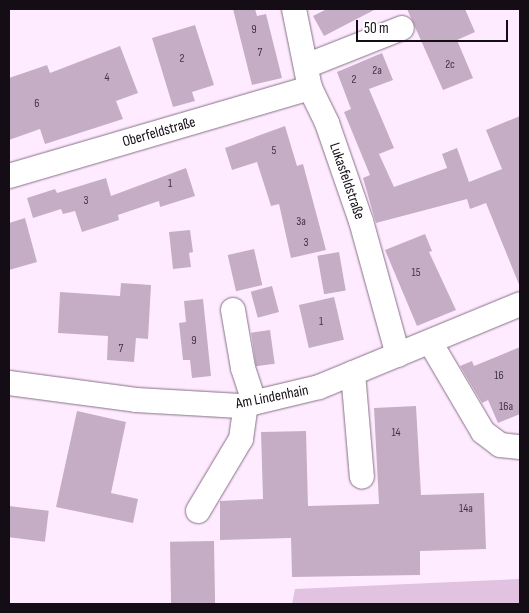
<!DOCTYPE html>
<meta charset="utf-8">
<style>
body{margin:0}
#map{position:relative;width:529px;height:613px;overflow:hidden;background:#ffebff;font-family:"Sofia Sans Condensed",sans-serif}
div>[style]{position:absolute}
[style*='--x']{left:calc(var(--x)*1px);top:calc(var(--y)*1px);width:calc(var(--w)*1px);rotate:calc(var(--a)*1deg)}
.green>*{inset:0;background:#e1c2e1}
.building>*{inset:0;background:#c5aec5;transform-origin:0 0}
.roads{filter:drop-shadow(0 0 1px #867086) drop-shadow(0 0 1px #867086)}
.minor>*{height:24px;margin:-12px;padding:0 12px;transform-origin:12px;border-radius:12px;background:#fff}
span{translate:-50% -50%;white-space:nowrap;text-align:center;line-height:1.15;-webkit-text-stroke:5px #fff;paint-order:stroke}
.number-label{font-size:12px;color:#413541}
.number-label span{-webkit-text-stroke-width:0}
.street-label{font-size:15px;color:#150d15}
.frame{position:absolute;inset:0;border:10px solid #150d15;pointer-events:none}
.scale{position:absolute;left:356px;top:20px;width:152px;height:22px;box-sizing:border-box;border:2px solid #150d15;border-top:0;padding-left:6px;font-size:15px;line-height:18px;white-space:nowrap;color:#150d15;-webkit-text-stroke:4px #fff;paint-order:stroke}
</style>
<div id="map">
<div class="green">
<div style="clip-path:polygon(520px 579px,520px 604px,292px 604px,295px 589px)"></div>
</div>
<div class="building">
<div style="clip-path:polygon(233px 9px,255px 9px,257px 16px,266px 14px,282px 78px,252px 85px)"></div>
<div style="clip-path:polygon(327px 9px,376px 9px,324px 36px,313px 16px)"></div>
<div style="clip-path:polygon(407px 9px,465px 9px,475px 32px,457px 40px,473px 78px,443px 90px)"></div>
<div style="clip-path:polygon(195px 25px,214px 85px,192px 92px,195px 101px,173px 107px,152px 38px)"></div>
<div style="clip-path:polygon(120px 46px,138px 93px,116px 101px,123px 119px,45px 144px,40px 129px,9px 140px,9px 78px,47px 65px,50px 73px)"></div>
<div style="clip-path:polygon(382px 53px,393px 80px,369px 89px,394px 148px,379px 154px,394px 187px,447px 168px,442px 154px,457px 148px,469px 182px,502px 169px,486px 130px,520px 116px,520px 287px,486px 203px,470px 209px,467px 199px,376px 223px,363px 178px,370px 175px,344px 112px,351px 109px,337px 72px)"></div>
<div style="clip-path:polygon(285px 126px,297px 166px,303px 164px,326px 250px,291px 258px,279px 204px,271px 206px,257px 162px,232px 170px,225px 148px)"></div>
<div style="clip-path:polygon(186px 168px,195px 196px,160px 207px,159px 201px,118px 215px,119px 220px,82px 232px,75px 211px,63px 214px,61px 209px,33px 218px,27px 198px,55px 189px,57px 193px,106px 178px,111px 196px)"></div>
<div style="clip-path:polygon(25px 218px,37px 262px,9px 270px,9px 223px)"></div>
<div style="clip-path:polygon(190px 230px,193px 252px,189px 253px,191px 267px,173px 269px,169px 232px)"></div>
<div style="clip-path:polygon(425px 234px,432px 251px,429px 252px,456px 310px,417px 326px,385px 250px)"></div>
<div style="left:254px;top:249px;width:37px;height:27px;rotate:77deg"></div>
<div style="left:339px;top:252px;width:39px;height:22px;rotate:80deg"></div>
<div style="clip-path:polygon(121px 283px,151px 285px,148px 339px,136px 338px,134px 362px,107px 360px,108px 336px,58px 333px,60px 292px,120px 296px)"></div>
<div style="left:272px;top:286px;width:27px;height:22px;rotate:75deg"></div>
<div style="left:334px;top:297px;width:44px;height:36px;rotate:77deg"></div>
<div style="clip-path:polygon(203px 299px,211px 376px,192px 378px,190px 360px,183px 360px,179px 323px,186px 322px,184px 301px)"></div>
<div style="left:270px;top:330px;width:34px;height:19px;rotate:82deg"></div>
<div style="clip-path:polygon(520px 347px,520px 414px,498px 423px,488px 400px,482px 403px,460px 366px,472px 361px,474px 366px)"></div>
<div style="clip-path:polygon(416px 406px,421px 495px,484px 493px,486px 549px,420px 551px,420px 575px,292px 577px,291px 538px,220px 540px,220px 501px,263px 499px,261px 432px,306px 431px,308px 506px,379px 504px,374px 408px)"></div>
<div style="clip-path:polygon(77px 411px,126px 422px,111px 493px,138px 499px,133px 523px,56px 507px)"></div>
<div style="left:9px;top:506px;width:40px;height:31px;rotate:7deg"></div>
<div style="left:214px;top:541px;width:63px;height:44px;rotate:89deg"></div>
</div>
<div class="roads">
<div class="minor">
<div style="--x:294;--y:9;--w:81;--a:78.6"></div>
<div style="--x:310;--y:88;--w:39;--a:64"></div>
<div style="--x:327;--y:123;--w:104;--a:70.9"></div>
<div style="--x:361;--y:221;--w:139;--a:74.6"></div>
<div style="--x:306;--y:66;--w:103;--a:-21.6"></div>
<div style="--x:9;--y:176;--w:314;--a:-16.3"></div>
<div style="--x:233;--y:310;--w:59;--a:80.2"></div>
<div style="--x:243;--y:368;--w:36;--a:72"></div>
<div style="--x:430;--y:342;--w:104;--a:59.5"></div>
<div style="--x:483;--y:432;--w:21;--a:37"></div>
<div style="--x:500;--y:445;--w:20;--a:6"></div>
<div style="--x:353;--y:373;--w:104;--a:85.1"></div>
<div style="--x:9;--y:383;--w:128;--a:7.6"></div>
<div style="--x:136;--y:400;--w:104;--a:3.3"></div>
<div style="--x:240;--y:406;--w:81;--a:-13.5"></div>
<div style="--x:319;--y:387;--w:217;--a:-22.4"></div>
<div style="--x:198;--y:511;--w:84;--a:-59.2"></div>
<div style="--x:241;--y:439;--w:35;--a:-82"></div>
</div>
</div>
<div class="number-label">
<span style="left:254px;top:30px">9</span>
<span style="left:260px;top:53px">7</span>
<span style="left:182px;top:59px">2</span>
<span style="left:450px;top:65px">2c</span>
<span style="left:377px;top:71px">2a</span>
<span style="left:107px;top:78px">4</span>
<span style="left:354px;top:80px">2</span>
<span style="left:37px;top:104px">6</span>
<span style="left:274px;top:151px">5</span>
<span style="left:170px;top:184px">1</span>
<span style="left:86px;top:201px">3</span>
<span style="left:301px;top:222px">3a</span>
<span style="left:306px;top:243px">3</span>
<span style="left:416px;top:273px">15</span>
<span style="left:321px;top:322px">1</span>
<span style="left:194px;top:341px">9</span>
<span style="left:121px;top:349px">7</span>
<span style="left:499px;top:376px">16</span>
<span style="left:506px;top:407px">16a</span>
<span style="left:396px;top:433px">14</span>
<span style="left:466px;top:509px">14a</span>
</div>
<div class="street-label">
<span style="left:159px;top:132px;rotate:-16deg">Oberfeldstraße</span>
<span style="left:347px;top:181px;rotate:71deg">Lukasfeldstraße</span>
<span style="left:272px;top:397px;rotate:-11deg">Am Lindenhain</span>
</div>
<div class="frame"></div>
<div class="scale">50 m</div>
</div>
